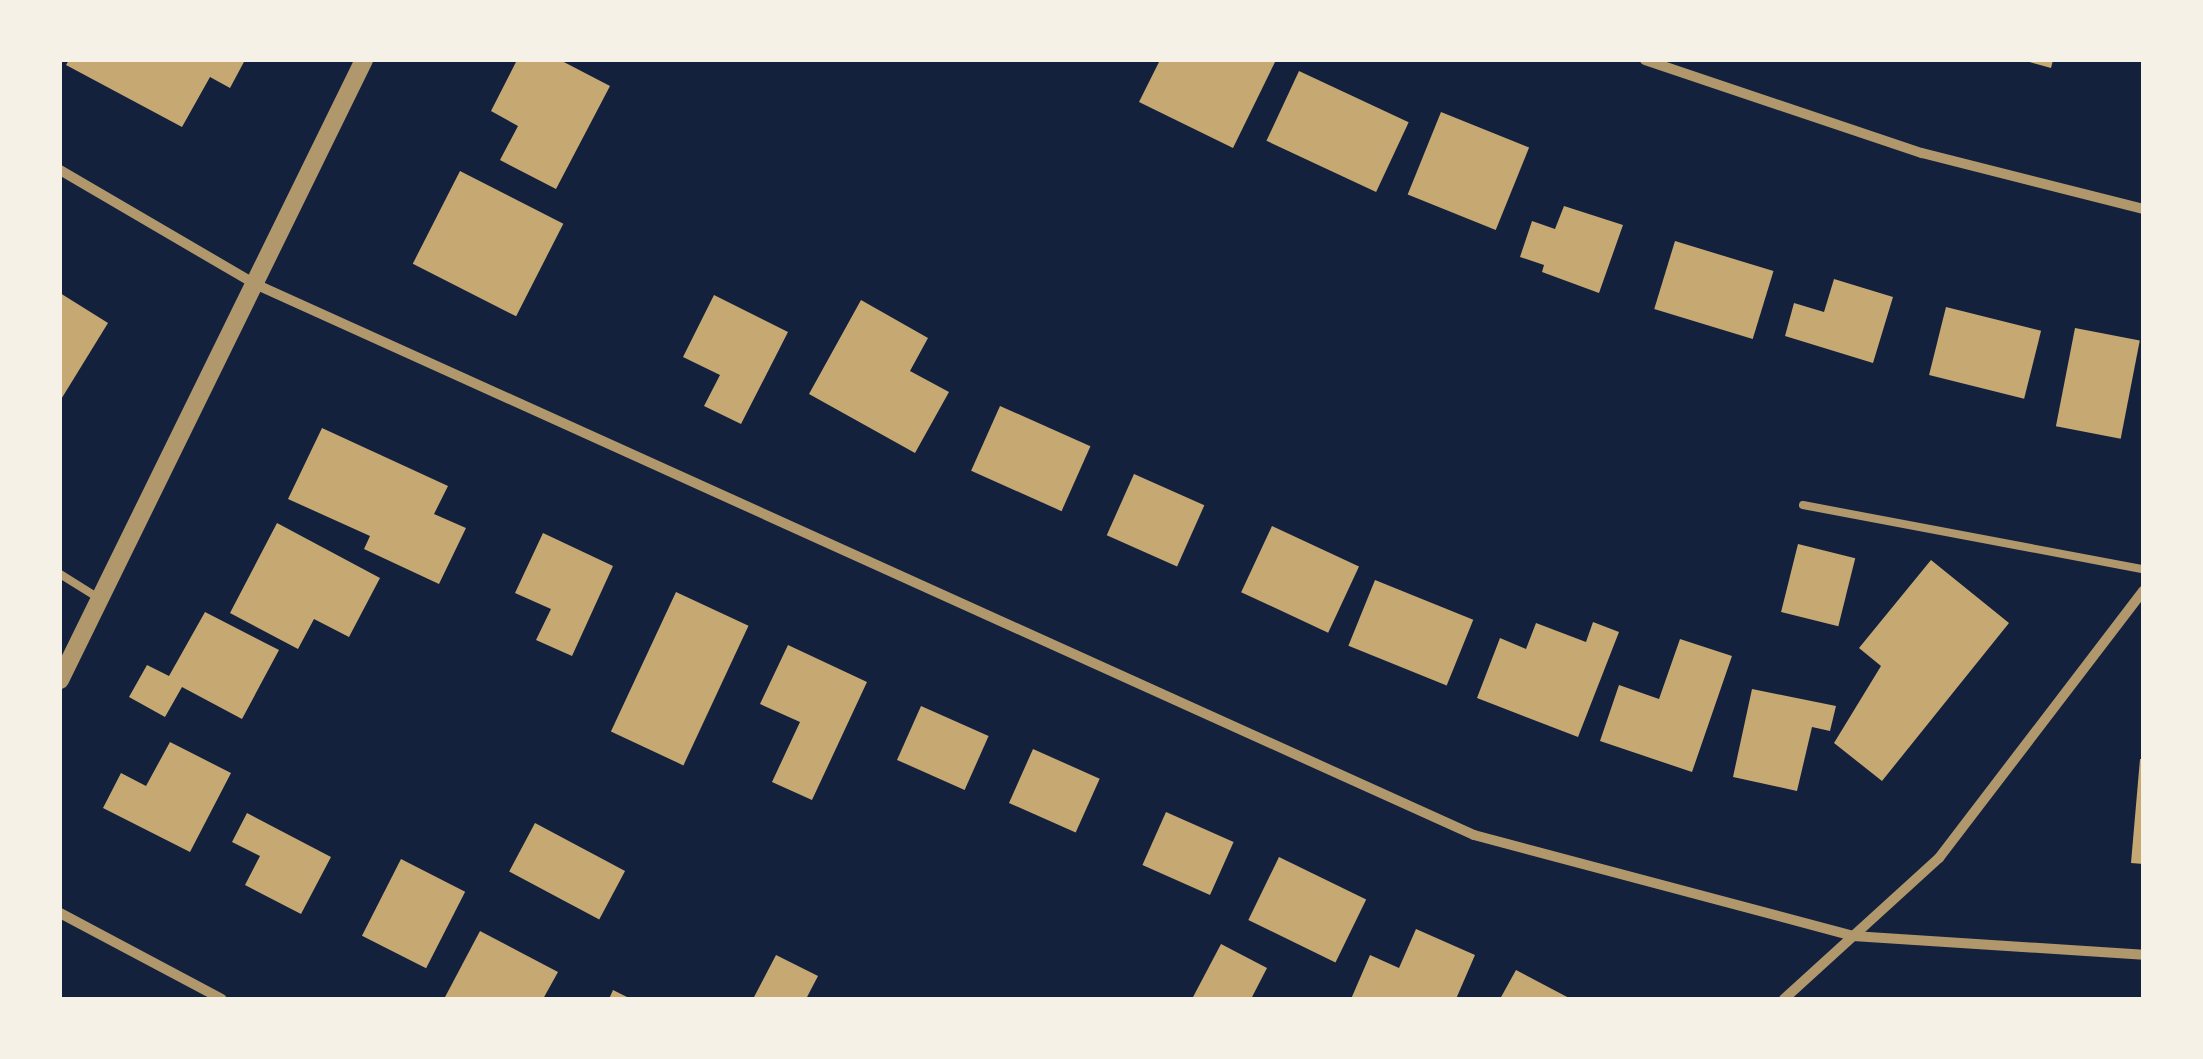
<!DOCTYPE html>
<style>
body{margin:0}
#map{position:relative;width:2203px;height:1059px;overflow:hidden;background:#14213d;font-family:"IBM Plex Sans",sans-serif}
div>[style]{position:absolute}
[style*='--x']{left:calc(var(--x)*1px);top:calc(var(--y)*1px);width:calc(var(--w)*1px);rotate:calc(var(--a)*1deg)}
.building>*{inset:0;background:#c6a872;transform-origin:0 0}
.service>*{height:8px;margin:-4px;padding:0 4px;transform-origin:4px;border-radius:4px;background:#b1986c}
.minor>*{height:10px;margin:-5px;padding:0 5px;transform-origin:5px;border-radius:5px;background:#b1986c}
.tertiary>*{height:18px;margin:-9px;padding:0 9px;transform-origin:9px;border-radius:9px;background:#b1986c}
span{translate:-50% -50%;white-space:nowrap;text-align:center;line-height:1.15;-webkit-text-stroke:8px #f6f1e7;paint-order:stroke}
.frame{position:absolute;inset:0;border:62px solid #f6f1e7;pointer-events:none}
</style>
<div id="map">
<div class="building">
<div style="clip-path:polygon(69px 60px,245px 60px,230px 88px,210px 77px,182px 127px,66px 65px)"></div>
<div style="clip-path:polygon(517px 60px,560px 60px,610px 86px,556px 189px,500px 160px,518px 126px,491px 111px)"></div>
<div style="clip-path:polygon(1160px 60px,1276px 60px,1233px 148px,1139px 102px)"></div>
<div style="clip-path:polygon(2022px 60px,2053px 60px,2051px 68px)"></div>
<div style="left:1299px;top:71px;width:121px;height:77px;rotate:25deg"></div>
<div style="left:1441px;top:112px;width:95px;height:89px;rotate:22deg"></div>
<div style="left:460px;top:171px;width:116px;height:104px;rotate:27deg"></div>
<div style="clip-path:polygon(1564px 206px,1623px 225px,1599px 293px,1542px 272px,1544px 265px,1520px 257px,1532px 221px,1555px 229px)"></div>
<div style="left:1675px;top:241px;width:103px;height:71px;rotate:17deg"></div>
<div style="clip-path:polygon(1834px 279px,1893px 297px,1873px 363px,1785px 336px,1794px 303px,1824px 312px)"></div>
<div style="clip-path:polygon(60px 293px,108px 323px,60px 401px)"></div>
<div style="clip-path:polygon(714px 295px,788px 332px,741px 424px,704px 406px,720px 375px,683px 357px)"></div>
<div style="clip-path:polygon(861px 300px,928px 338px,910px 371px,949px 392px,915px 453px,809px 394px)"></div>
<div style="left:1946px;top:307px;width:98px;height:70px;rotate:14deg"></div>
<div style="left:2075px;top:328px;width:66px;height:100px;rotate:11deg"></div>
<div style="left:1000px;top:406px;width:99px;height:71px;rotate:24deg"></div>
<div style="clip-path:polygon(322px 428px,448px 486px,434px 514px,466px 528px,439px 584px,364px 549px,370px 536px,288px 499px)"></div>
<div style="left:1134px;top:474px;width:77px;height:67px;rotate:24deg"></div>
<div style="clip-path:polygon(277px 523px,380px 578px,349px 637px,314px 619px,298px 649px,230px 613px)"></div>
<div style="left:1272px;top:526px;width:96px;height:73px;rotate:25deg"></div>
<div style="clip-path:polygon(543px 533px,613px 566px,572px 656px,536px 640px,551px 609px,515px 593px)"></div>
<div style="left:1798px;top:544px;width:59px;height:70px;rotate:14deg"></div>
<div style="clip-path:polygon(1931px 560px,2009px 623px,1882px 781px,1834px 743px,1881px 666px,1859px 648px)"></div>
<div style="left:1375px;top:580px;width:106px;height:71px;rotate:22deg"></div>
<div style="left:676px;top:592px;width:80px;height:154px;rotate:25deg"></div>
<div style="clip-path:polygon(205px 612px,279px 650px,242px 719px,182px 687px,165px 717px,129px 697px,147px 665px,169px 676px)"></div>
<div style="clip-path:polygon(1593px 622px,1619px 632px,1578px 737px,1477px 698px,1500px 638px,1526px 649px,1536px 623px,1586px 642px)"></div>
<div style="clip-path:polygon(1680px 639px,1732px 656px,1692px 772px,1600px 741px,1619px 685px,1659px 699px)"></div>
<div style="clip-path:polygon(788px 645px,867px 682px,812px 800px,772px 782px,800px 722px,760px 704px)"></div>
<div style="clip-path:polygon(1752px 689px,1836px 706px,1830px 731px,1812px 727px,1797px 791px,1733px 777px)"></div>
<div style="left:921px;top:706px;width:74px;height:59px;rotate:24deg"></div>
<div style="clip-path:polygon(170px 742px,231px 773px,190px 852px,103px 808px,121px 773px,146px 786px)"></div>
<div style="left:1033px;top:749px;width:73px;height:59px;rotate:24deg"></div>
<div style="clip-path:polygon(2140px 759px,2143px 759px,2143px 864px,2131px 863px)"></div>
<div style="left:1166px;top:812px;width:74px;height:58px;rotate:24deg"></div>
<div style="clip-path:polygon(247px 813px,331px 857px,301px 914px,245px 885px,260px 856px,232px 842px)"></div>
<div style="left:535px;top:823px;width:102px;height:55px;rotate:28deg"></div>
<div style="left:1279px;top:857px;width:97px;height:70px;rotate:26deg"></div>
<div style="left:401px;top:859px;width:72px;height:86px;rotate:27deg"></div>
<div style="clip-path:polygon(1416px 929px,1475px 955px,1456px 999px,1351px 999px,1370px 955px,1399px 968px)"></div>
<div style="clip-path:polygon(480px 931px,558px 972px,543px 999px,444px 999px)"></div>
<div style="clip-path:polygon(1221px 944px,1267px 968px,1251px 999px,1192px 999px)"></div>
<div style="clip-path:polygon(776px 955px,818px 976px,806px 999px,753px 999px)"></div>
<div style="clip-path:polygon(1516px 970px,1571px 999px,1500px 999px)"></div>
<div style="clip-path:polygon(613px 990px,631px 999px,609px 999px)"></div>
</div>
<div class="service">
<div style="--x:1803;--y:505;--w:346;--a:10.7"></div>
<div style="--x:60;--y:574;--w:47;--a:32"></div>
</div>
<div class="minor">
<div style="--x:1645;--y:60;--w:292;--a:18.6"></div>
<div style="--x:1922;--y:153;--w:228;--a:14.2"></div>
<div style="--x:60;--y:170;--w:224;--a:30.3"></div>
<div style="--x:253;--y:283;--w:1340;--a:24.33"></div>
<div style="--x:1474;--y:835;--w:392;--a:14.9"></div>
<div style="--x:1853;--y:936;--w:291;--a:3.7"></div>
<div style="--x:60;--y:913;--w:183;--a:28"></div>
<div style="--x:1784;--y:999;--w:210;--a:-42.3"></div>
<div style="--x:1939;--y:858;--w:336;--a:-52.6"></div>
</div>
<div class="tertiary">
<div style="--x:60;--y:680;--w:691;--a:-63.88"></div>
</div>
<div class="frame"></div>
</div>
